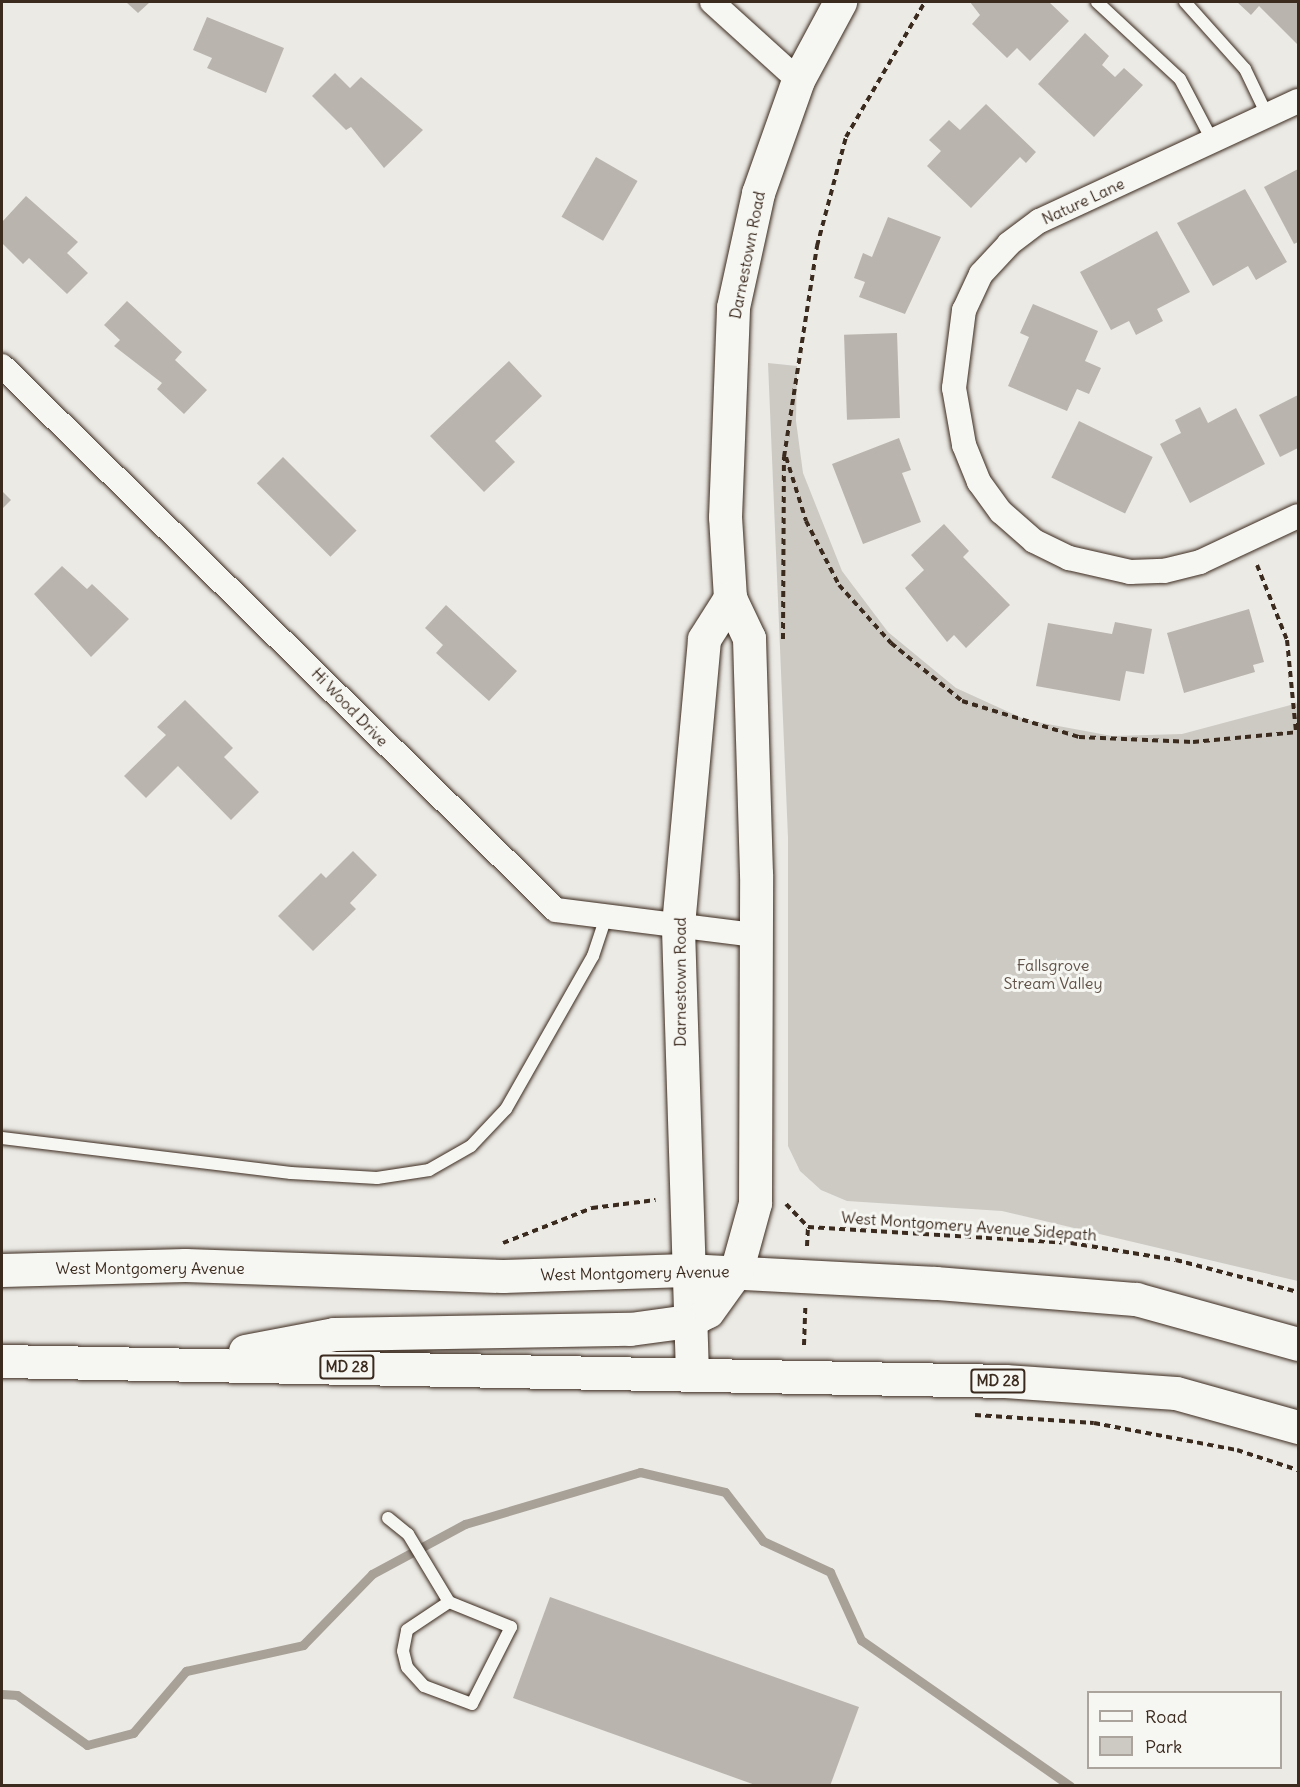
<!DOCTYPE html>
<style>
body{margin:0}
#map{position:relative;width:1300px;height:1787px;overflow:hidden;background:#ebeae5;font-family:Delius,sans-serif}
div>[style]{position:absolute}
[style*='--x']{left:calc(var(--x)*1px);top:calc(var(--y)*1px);width:calc(var(--w)*1px);rotate:calc(var(--a)*1deg)}
.green>*{inset:0;background:#cdcac4}
.stream>*{height:9px;margin:-4.5px;padding:0 4.5px;transform-origin:4.5px;border-radius:4.5px;background:#a8a198}
.building>*{inset:0;background:#bab4ae;transform-origin:0 0}
.path>*{height:4px;margin-top:-2px;transform-origin:0;background:repeating-linear-gradient(90deg,#3b2a1e 0 6px,transparent 0 10.5px)}
.roads{filter:drop-shadow(0 0 2px #3b2a1e) drop-shadow(0 0 2px #3b2a1e)}
.service>*{height:12px;margin:-6px;padding:0 6px;transform-origin:6px;border-radius:6px;background:#f6f6f2}
.minor>*{height:24px;margin:-12px;padding:0 12px;transform-origin:12px;border-radius:12px;background:#f6f6f2}
.secondary>*{height:33px;margin:-16.5px;padding:0 16.5px;transform-origin:16.5px;border-radius:16.5px;background:#f6f6f2}
.primary>*{height:33px;margin:-16.5px;padding:0 16.5px;transform-origin:16.5px;border-radius:16.5px;background:#f6f6f2}
span{translate:-50% -50%;white-space:nowrap;text-align:center;line-height:1.15;-webkit-text-stroke:6px #f6f6f2;paint-order:stroke}
.shield-label span{padding:2px 4px;background:#f6f6f2;border:2px solid;border-radius:4px;-webkit-text-stroke-width:0}
.shield-label{font-size:15px;color:#3b2a1e;font-weight:700}
.street-label{font-size:16px;color:#3b2a1e}
.park-label{font-size:16px;color:#605248}
.frame{position:absolute;inset:0;border:3px solid #3b2a1e;pointer-events:none}
.legend{position:absolute;left:1087px;top:1691px;width:195px;height:78px;box-sizing:border-box;background:#f6f6f2;border:2px solid #aba49d;margin:0;padding:8px 10px;list-style:none;font-size:18px;color:#3b2a1e}
.legend li{display:flex;align-items:center;gap:12px;height:30px}
.legend b{width:30px;border:2px solid #aba49d}
</style>
<div id="map">
<div class="green">
<div style="clip-path:polygon(768px 363px,797px 366px,796px 421px,803px 473px,842px 571px,888px 632px,956px 688px,1026px 720px,1112px 736px,1182px 734px,1298px 703px,1298px 1281px,1002px 1211px,847px 1201px,821px 1190px,800px 1171px,788px 1146px,788px 838px)"></div>
</div>
<div class="stream">
<div style="--x:2;--y:1694;--w:15;--a:4"></div>
<div style="--x:17;--y:1695;--w:86;--a:35.5"></div>
<div style="--x:87;--y:1745;--w:48;--a:-14.6"></div>
<div style="--x:133;--y:1733;--w:82;--a:-49.5"></div>
<div style="--x:186;--y:1671;--w:120;--a:-12.5"></div>
<div style="--x:303;--y:1645;--w:99;--a:-45.8"></div>
<div style="--x:372;--y:1574;--w:106;--a:-28.3"></div>
<div style="--x:465;--y:1524;--w:183;--a:-16.5"></div>
<div style="--x:640;--y:1472;--w:87;--a:13.2"></div>
<div style="--x:725;--y:1492;--w:62;--a:52.2"></div>
<div style="--x:763;--y:1541;--w:74;--a:24.8"></div>
<div style="--x:830;--y:1572;--w:75;--a:65.5"></div>
<div style="--x:861;--y:1640;--w:255;--a:34.9"></div>
</div>
<div class="building">
<div style="clip-path:polygon(126px 2px,150px 2px,138px 13px)"></div>
<div style="clip-path:polygon(970px 2px,1049px 2px,1069px 21px,1030px 61px,1017px 48px,1007px 58px,972px 24px,980px 15px)"></div>
<div style="clip-path:polygon(1237px 2px,1298px 2px,1298px 45px,1259px 6px,1251px 15px)"></div>
<div style="clip-path:polygon(207px 17px,284px 48px,266px 93px,207px 68px,212px 58px,193px 50px)"></div>
<div style="clip-path:polygon(1085px 33px,1109px 56px,1102px 65px,1115px 77px,1124px 68px,1143px 85px,1094px 137px,1038px 84px)"></div>
<div style="clip-path:polygon(335px 73px,350px 88px,361px 77px,423px 130px,384px 168px,351px 127px,346px 130px,312px 96px)"></div>
<div style="clip-path:polygon(986px 104px,1036px 152px,1026px 163px,1020px 157px,971px 208px,927px 166px,941px 151px,929px 140px,949px 120px,960px 130px)"></div>
<div style="left:596px;top:157px;width:48px;height:69px;rotate:30deg"></div>
<div style="clip-path:polygon(1298px 169px,1298px 242px,1294px 244px,1264px 187px)"></div>
<div style="clip-path:polygon(1245px 189px,1287px 262px,1256px 280px,1248px 266px,1213px 286px,1177px 223px)"></div>
<div style="clip-path:polygon(26px 196px,78px 242px,67px 253px,88px 273px,67px 294px,29px 258px,23px 264px,2px 243px,2px 222px)"></div>
<div style="clip-path:polygon(888px 217px,941px 237px,905px 314px,859px 297px,865px 282px,854px 278px,863px 253px,872px 257px)"></div>
<div style="clip-path:polygon(1157px 231px,1190px 292px,1157px 309px,1163px 321px,1136px 335px,1129px 321px,1111px 330px,1080px 272px)"></div>
<div style="clip-path:polygon(127px 301px,182px 352px,175px 360px,207px 390px,184px 414px,157px 389px,162px 383px,114px 346px,120px 340px,104px 325px)"></div>
<div style="clip-path:polygon(1033px 304px,1098px 331px,1085px 361px,1101px 368px,1089px 394px,1077px 389px,1067px 411px,1008px 386px,1029px 337px,1020px 333px)"></div>
<div style="left:897px;top:333px;width:85px;height:53px;rotate:88deg"></div>
<div style="clip-path:polygon(509px 361px,542px 396px,495px 441px,515px 462px,484px 492px,430px 436px)"></div>
<div style="clip-path:polygon(1298px 395px,1298px 448px,1280px 457px,1259px 415px)"></div>
<div style="clip-path:polygon(1200px 407px,1208px 423px,1236px 408px,1265px 464px,1190px 503px,1160px 444px,1181px 433px,1175px 420px)"></div>
<div style="left:1079px;top:421px;width:82px;height:63px;rotate:26deg"></div>
<div style="clip-path:polygon(899px 438px,911px 470px,902px 473px,921px 522px,863px 544px,832px 464px)"></div>
<div style="left:283px;top:457px;width:104px;height:37px;rotate:45deg"></div>
<div style="clip-path:polygon(2px 491px,11px 500px,2px 509px)"></div>
<div style="clip-path:polygon(944px 524px,969px 551px,963px 557px,1010px 605px,966px 648px,954px 635px,947px 642px,905px 588px,924px 570px,911px 555px)"></div>
<div style="clip-path:polygon(62px 566px,87px 589px,92px 584px,129px 619px,91px 657px,34px 594px)"></div>
<div style="clip-path:polygon(446px 605px,517px 671px,489px 701px,436px 653px,443px 645px,425px 628px)"></div>
<div style="clip-path:polygon(1249px 609px,1264px 662px,1253px 665px,1255px 672px,1184px 693px,1167px 633px)"></div>
<div style="clip-path:polygon(1115px 622px,1152px 629px,1144px 674px,1126px 671px,1120px 701px,1036px 686px,1048px 623px,1112px 634px)"></div>
<div style="clip-path:polygon(185px 700px,233px 748px,224px 757px,259px 792px,231px 820px,178px 766px,146px 798px,124px 776px,166px 735px,157px 727px)"></div>
<div style="clip-path:polygon(353px 851px,377px 875px,350px 903px,356px 909px,313px 951px,278px 916px,321px 873px,326px 878px)"></div>
<div style="clip-path:polygon(550px 1597px,859px 1707px,830px 1786px,758px 1786px,513px 1698px)"></div>
</div>
<div class="path">
<div style="--x:786;--y:457;--w:67;--a:72.6"></div>
<div style="--x:806;--y:521;--w:72;--a:62.7"></div>
<div style="--x:839;--y:585;--w:78;--a:48.1"></div>
<div style="--x:891;--y:643;--w:92;--a:39.2"></div>
<div style="--x:962;--y:701;--w:122;--a:17.1"></div>
<div style="--x:1079;--y:737;--w:114;--a:2.5"></div>
<div style="--x:1193;--y:742;--w:105;--a:-5.4"></div>
<div style="--x:1257;--y:565;--w:81;--a:68.2"></div>
<div style="--x:1287;--y:640;--w:92;--a:84.4"></div>
<div style="--x:783;--y:639;--w:182;--a:-89.7"></div>
<div style="--x:784;--y:457;--w:214;--a:-81.1"></div>
<div style="--x:817;--y:246;--w:113;--a:-75.1"></div>
<div style="--x:846;--y:137;--w:156;--a:-59.7"></div>
<div style="--x:786;--y:1204;--w:32;--a:46"></div>
<div style="--x:808;--y:1227;--w:263;--a:3.5"></div>
<div style="--x:1071;--y:1243;--w:106;--a:9.2"></div>
<div style="--x:1176;--y:1260;--w:126;--a:14.7"></div>
<div style="--x:503;--y:1243;--w:96;--a:-21.5"></div>
<div style="--x:592;--y:1208;--w:64;--a:-7.1"></div>
<div style="--x:807;--y:1246;--w:19;--a:-87"></div>
<div style="--x:804;--y:1345;--w:37;--a:-88"></div>
<div style="--x:975;--y:1415;--w:119;--a:3.8"></div>
<div style="--x:1094;--y:1423;--w:146;--a:10.7"></div>
<div style="--x:1237;--y:1450;--w:64;--a:18.2"></div>
</div>
<div class="roads">
<div class="service">
<div style="--x:1097;--y:2;--w:113;--a:42.9"></div>
<div style="--x:1180;--y:79;--w:69;--a:62.3"></div>
<div style="--x:1185;--y:2;--w:90;--a:48.2"></div>
<div style="--x:1245;--y:69;--w:51;--a:64.4"></div>
<div style="--x:2;--y:1138;--w:291;--a:6.9"></div>
<div style="--x:291;--y:1173;--w:86;--a:3.3"></div>
<div style="--x:377;--y:1178;--w:53;--a:-8.7"></div>
<div style="--x:429;--y:1170;--w:48;--a:-29.7"></div>
<div style="--x:471;--y:1146;--w:51;--a:-46.6"></div>
<div style="--x:506;--y:1109;--w:176;--a:-60.4"></div>
<div style="--x:593;--y:956;--w:41;--a:-71.6"></div>
<div style="--x:388;--y:1518;--w:26;--a:39"></div>
<div style="--x:408;--y:1534;--w:79;--a:58.9"></div>
<div style="--x:449;--y:1602;--w:67;--a:22"></div>
<div style="--x:511;--y:1627;--w:86;--a:116.9"></div>
<div style="--x:472;--y:1704;--w:51;--a:-159.4"></div>
<div style="--x:424;--y:1686;--w:25;--a:-132"></div>
<div style="--x:407;--y:1667;--w:16;--a:-104"></div>
<div style="--x:403;--y:1651;--w:21;--a:-79"></div>
<div style="--x:407;--y:1630;--w:50;--a:-33.7"></div>
</div>
<div class="minor">
<div style="--x:712;--y:2;--w:116;--a:42.2"></div>
<div style="--x:1298;--y:101;--w:285;--a:155.1"></div>
<div style="--x:1039;--y:221;--w:38;--a:143"></div>
<div style="--x:1009;--y:244;--w:41;--a:133"></div>
<div style="--x:981;--y:274;--w:40;--a:115"></div>
<div style="--x:964;--y:310;--w:79;--a:97.3"></div>
<div style="--x:954;--y:388;--w:58;--a:80"></div>
<div style="--x:964;--y:445;--w:40;--a:68"></div>
<div style="--x:979;--y:482;--w:37;--a:54"></div>
<div style="--x:1001;--y:512;--w:44;--a:41.3"></div>
<div style="--x:1034;--y:541;--w:39;--a:26"></div>
<div style="--x:1069;--y:558;--w:63;--a:12.9"></div>
<div style="--x:1130;--y:572;--w:34;--a:-2"></div>
<div style="--x:1164;--y:571;--w:37;--a:-14"></div>
<div style="--x:1200;--y:562;--w:108;--a:-25.1"></div>
<div style="--x:2;--y:366;--w:776;--a:44.48"></div>
<div style="--x:556;--y:910;--w:199;--a:7.2"></div>
</div>
<div class="secondary">
<div style="--x:736;--y:1272;--w:72;--a:-74.6"></div>
<div style="--x:755;--y:1203;--w:329;--a:-89.8"></div>
<div style="--x:756;--y:874;--w:236;--a:-91.7"></div>
<div style="--x:749;--y:638;--w:44;--a:-115.4"></div>
<div style="--x:730;--y:598;--w:81;--a:-93.5"></div>
<div style="--x:725;--y:517;--w:210;--a:-87.8"></div>
<div style="--x:733;--y:307;--w:117;--a:-77.6"></div>
<div style="--x:758;--y:193;--w:120;--a:-70.5"></div>
<div style="--x:798;--y:80;--w:89;--a:-61.7"></div>
<div style="--x:692;--y:1374;--w:449;--a:-91.8"></div>
<div style="--x:678;--y:925;--w:287;--a:-84.8"></div>
<div style="--x:704;--y:639;--w:49;--a:-57.6"></div>
</div>
<div class="primary">
<div style="--x:2;--y:1270;--w:183;--a:-1.6"></div>
<div style="--x:185;--y:1265;--w:318;--a:2"></div>
<div style="--x:503;--y:1276;--w:183;--a:-1.9"></div>
<div style="--x:686;--y:1270;--w:250;--a:3"></div>
<div style="--x:936;--y:1283;--w:201;--a:4.6"></div>
<div style="--x:1136;--y:1299;--w:168;--a:15.5"></div>
<div style="--x:245;--y:1351;--w:91;--a:-10.8"></div>
<div style="--x:334;--y:1334;--w:296;--a:-1"></div>
<div style="--x:630;--y:1329;--w:60;--a:-7.7"></div>
<div style="--x:689;--y:1321;--w:21;--a:-28"></div>
<div style="--x:708;--y:1311;--w:48;--a:-54.3"></div>
<div style="--x:2;--y:1361;--w:1003;--a:1.14"></div>
<div style="--x:1005;--y:1381;--w:171;--a:4"></div>
<div style="--x:1176;--y:1393;--w:127;--a:15.6"></div>
</div>
</div>
<div class="shield-label">
<span style="left:347px;top:1367px">MD 28</span>
<span style="left:998px;top:1381px">MD 28</span>
</div>
<div class="street-label">
<span style="left:1083px;top:201px;rotate:-25deg">Nature Lane</span>
<span style="left:747px;top:255px;rotate:-79deg">Darnestown Road</span>
<span style="left:350px;top:707px;rotate:46deg">Hi Wood Drive</span>
<span style="left:680px;top:982px;rotate:-90deg">Darnestown Road</span>
<span style="left:969px;top:1226px;rotate:4deg">West Montgomery Avenue Sidepath</span>
<span style="left:150px;top:1268px">West Montgomery Avenue</span>
<span style="left:635px;top:1273px;rotate:-1deg">West Montgomery Avenue</span>
</div>
<div class="park-label">
<span style="left:1053px;top:974px">Fallsgrove<br>Stream Valley</span>
</div>
<div class="frame"></div>
<ul class="legend">
<li><b style="height:8px;background:#f6f6f2"></b>Road</li>
<li><b style="height:16px;background:#cdcac4"></b>Park</li>
</ul>
</div>
